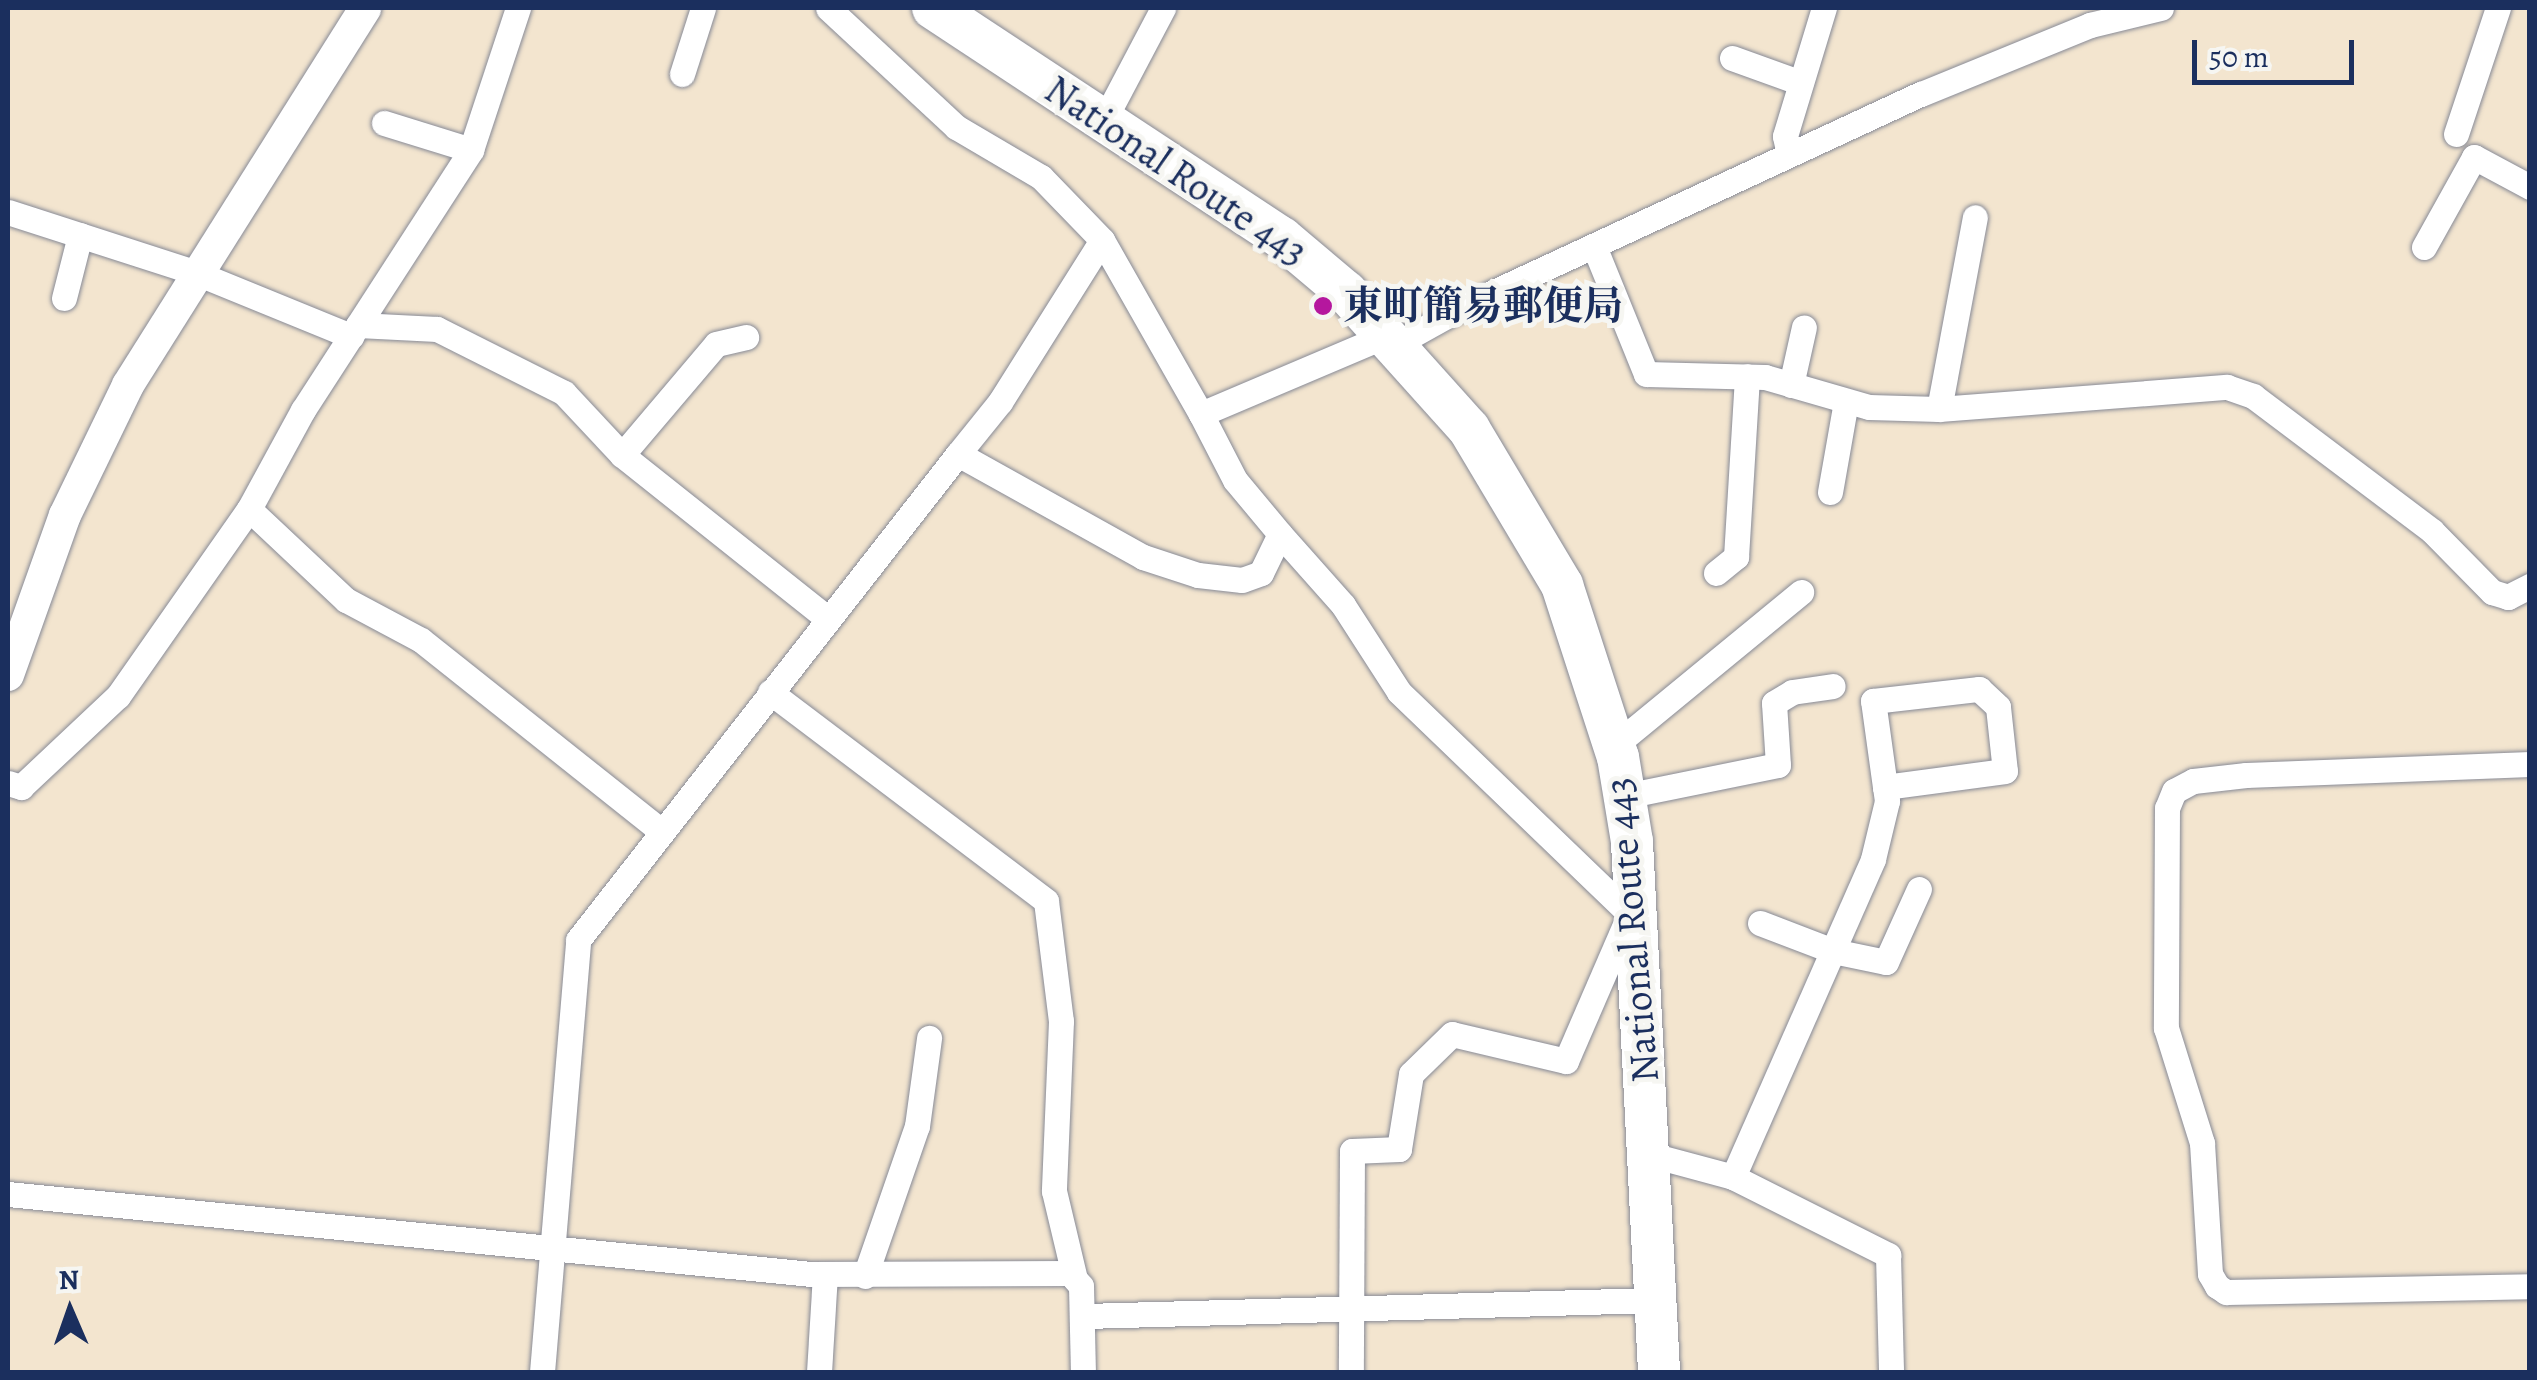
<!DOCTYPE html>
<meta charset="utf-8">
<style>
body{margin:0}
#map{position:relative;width:2537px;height:1380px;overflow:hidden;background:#f3e5cf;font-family:Alegreya,"Noto Serif JP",serif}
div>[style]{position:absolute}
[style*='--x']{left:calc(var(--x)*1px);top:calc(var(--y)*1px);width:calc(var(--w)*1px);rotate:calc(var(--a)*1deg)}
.roads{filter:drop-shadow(0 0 2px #878a96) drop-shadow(0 0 2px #878a96)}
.minor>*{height:25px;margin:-12.5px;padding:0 12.5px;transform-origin:12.5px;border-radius:12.5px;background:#fff}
.tertiary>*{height:32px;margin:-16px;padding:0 16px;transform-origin:16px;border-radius:16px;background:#fff}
.trunk>*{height:42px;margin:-21px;padding:0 21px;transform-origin:21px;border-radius:21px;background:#fff}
.dots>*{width:28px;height:28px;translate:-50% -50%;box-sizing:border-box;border:5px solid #f6f6f2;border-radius:50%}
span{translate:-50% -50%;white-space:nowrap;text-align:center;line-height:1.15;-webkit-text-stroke:10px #f6f6f2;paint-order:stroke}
.street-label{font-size:40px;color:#1b2f5e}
.poi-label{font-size:40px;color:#1b2f5e;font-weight:700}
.left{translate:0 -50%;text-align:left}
.frame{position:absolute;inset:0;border:10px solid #1b2f5e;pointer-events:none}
.north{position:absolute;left:20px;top:1260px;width:100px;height:100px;-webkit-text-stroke:8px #f6f6f2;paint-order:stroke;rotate:358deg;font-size:28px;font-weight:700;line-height:40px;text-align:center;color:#1b2f5e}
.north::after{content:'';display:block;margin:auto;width:35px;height:45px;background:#1b2f5e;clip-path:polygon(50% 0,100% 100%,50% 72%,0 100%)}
.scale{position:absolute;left:2192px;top:40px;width:162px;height:45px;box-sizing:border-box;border:5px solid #1b2f5e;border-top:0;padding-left:12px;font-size:30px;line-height:35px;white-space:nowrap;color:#1b2f5e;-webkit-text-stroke:8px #f6f6f2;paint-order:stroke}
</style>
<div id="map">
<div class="roads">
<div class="minor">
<div style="--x:828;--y:8;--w:175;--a:42.9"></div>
<div style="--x:956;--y:127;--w:99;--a:30.5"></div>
<div style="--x:1041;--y:177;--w:88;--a:45.9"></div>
<div style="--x:1732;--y:58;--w:73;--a:19.9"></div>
<div style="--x:682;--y:74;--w:69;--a:-72.3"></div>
<div style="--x:1104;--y:120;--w:127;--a:-62.2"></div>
<div style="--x:384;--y:123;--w:91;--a:17.2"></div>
<div style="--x:2456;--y:134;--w:133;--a:-71.6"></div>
<div style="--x:1789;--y:154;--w:18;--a:-103"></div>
<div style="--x:1785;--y:136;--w:134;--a:-73.1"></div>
<div style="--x:8;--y:212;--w:195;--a:17.9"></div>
<div style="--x:194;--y:272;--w:170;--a:22.2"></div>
<div style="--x:1594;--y:246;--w:138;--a:67.9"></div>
<div style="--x:1646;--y:374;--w:119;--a:1.4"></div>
<div style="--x:1765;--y:377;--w:108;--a:16.1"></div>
<div style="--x:1869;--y:407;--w:70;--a:1.6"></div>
<div style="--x:1939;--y:409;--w:289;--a:-4.4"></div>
<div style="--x:2227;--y:387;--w:28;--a:19"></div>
<div style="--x:2253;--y:396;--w:224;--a:37"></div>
<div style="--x:2432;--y:531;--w:86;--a:45.5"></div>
<div style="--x:2492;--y:592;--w:17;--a:17"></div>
<div style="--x:2508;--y:597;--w:25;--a:-27"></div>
<div style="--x:2424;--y:247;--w:103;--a:-60.9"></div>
<div style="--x:2474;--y:157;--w:64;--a:28.2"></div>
<div style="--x:64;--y:298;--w:65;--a:-75.7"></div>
<div style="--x:358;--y:325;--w:79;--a:2.9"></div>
<div style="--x:437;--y:329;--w:142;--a:26.7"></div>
<div style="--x:564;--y:393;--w:85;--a:46.9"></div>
<div style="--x:622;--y:455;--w:260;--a:38.5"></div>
<div style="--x:1791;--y:385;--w:59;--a:-77.4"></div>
<div style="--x:1939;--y:409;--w:195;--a:-79.4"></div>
<div style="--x:958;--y:454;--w:67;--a:-51.1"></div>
<div style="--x:1000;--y:402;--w:191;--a:-57.8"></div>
<div style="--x:1102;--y:240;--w:200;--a:60.4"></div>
<div style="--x:622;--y:455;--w:145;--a:-49.7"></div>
<div style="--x:716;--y:344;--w:31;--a:-13"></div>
<div style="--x:1830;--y:492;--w:92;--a:-80"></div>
<div style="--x:249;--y:509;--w:133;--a:43.2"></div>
<div style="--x:346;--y:600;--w:85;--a:28.1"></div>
<div style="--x:421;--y:640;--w:305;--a:38.5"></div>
<div style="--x:1280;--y:534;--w:95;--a:48.4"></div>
<div style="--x:1343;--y:605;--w:103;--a:57.2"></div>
<div style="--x:1399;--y:692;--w:330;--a:43.9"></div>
<div style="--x:1637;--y:921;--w:14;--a:155"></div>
<div style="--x:1624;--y:927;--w:146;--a:113.4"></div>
<div style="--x:1566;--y:1061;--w:117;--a:-166.7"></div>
<div style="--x:1452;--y:1034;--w:57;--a:135.7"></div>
<div style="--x:1411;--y:1074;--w:76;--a:99.1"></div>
<div style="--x:1399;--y:1149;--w:47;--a:177.6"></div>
<div style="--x:1352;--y:1151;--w:221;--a:90.3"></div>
<div style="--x:1716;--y:573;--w:26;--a:-39"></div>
<div style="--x:1736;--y:557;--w:181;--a:-86.5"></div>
<div style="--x:770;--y:692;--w:346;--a:37.1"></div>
<div style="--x:1046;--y:901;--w:121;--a:82.9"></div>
<div style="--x:1061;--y:1021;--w:170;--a:92.4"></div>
<div style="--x:1054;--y:1191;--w:90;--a:76.6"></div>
<div style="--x:1615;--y:745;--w:241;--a:-39.4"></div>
<div style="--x:2530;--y:764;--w:284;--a:177.8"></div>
<div style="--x:2246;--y:775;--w:53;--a:173.5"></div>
<div style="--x:2193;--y:781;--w:21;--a:152"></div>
<div style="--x:2174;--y:791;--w:18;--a:112"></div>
<div style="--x:2167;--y:808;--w:220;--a:90.3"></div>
<div style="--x:2166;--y:1028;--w:121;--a:72.6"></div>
<div style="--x:2202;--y:1143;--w:131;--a:86.5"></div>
<div style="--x:2210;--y:1274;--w:14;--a:60"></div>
<div style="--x:2217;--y:1286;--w:11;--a:34"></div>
<div style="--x:2226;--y:1292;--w:304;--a:-1.1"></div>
<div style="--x:8;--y:783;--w:14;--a:17"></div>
<div style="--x:21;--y:787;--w:133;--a:-43.2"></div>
<div style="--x:118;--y:696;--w:228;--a:-55"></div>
<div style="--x:249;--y:509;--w:113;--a:-61.4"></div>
<div style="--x:303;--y:410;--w:310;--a:-57.1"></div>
<div style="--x:471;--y:150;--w:150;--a:-71.7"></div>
<div style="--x:1625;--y:796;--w:156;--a:-11.5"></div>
<div style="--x:1778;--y:765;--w:62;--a:-93.7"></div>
<div style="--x:1774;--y:703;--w:21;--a:-31"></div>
<div style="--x:1792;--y:692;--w:41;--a:-8.3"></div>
<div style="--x:1760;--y:923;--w:78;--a:21"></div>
<div style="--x:1833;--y:951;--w:54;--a:11.7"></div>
<div style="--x:1886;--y:962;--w:80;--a:-65.7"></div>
<div style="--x:1648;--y:1154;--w:88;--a:15.1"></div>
<div style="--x:1733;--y:1177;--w:174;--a:26.7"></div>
<div style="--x:1888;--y:1255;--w:117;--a:88.5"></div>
<div style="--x:1733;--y:1177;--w:347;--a:-66.2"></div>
<div style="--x:1873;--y:859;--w:60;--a:-76.4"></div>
<div style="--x:1887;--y:801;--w:14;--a:-98"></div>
<div style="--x:1885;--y:787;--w:87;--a:-97.9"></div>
<div style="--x:1873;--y:701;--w:107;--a:-6.5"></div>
<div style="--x:1979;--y:689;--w:26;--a:43"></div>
<div style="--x:1998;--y:707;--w:64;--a:83.8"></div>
<div style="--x:2005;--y:771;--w:121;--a:172.4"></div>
<div style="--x:8;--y:1194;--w:807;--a:5.69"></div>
<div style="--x:811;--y:1274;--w:259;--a:-0.2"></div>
<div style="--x:1070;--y:1273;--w:17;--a:50"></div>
<div style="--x:1081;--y:1286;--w:86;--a:88.7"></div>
<div style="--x:865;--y:1276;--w:159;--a:-70.9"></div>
<div style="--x:917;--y:1126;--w:89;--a:-82.2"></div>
<div style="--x:1085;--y:1316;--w:571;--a:-1.61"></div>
<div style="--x:542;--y:1372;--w:433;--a:-85.2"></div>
<div style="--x:578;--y:940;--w:617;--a:-51.98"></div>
<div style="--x:958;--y:454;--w:212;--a:29.1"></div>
<div style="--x:1143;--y:557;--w:58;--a:18.1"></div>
<div style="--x:1198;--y:575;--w:44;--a:6.5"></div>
<div style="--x:1242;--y:580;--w:20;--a:-20"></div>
<div style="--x:1261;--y:573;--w:43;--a:-64"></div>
<div style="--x:1280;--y:534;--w:70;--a:-129.8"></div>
<div style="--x:1235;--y:480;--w:74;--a:-117.3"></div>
<div style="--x:1201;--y:414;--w:192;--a:-23"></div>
<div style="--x:1378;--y:339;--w:20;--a:11"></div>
<div style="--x:1398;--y:343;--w:82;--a:-29.1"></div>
<div style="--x:1470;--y:303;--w:497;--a:-24.9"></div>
<div style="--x:1921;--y:94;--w:183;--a:-22.2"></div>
<div style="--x:2090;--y:25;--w:73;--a:-13.5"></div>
<div style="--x:819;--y:1372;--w:97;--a:-86.5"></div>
</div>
<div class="tertiary">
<div style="--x:8;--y:675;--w:170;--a:-70.4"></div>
<div style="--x:65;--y:515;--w:144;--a:-64.1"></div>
<div style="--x:128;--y:385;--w:445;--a:-57.8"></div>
</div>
<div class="trunk">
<div style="--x:933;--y:8;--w:418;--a:33.4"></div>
<div style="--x:1282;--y:238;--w:84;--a:40.2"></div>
<div style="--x:1346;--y:292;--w:184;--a:48.1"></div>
<div style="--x:1469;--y:429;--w:182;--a:59.2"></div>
<div style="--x:1562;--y:585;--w:181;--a:72"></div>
<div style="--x:1618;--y:757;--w:86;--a:80.6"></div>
<div style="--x:1632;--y:842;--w:531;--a:87.08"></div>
</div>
</div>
<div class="dots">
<div style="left:1323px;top:306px;background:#b5179e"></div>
</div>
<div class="street-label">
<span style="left:1176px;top:171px;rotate:34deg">National Route 443</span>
<span style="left:1632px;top:930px;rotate:-95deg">National Route 443</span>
</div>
<div class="poi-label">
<span class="left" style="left:1343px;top:306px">東町簡易郵便局</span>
</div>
<div class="frame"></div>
<div class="north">N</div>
<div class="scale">50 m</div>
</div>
